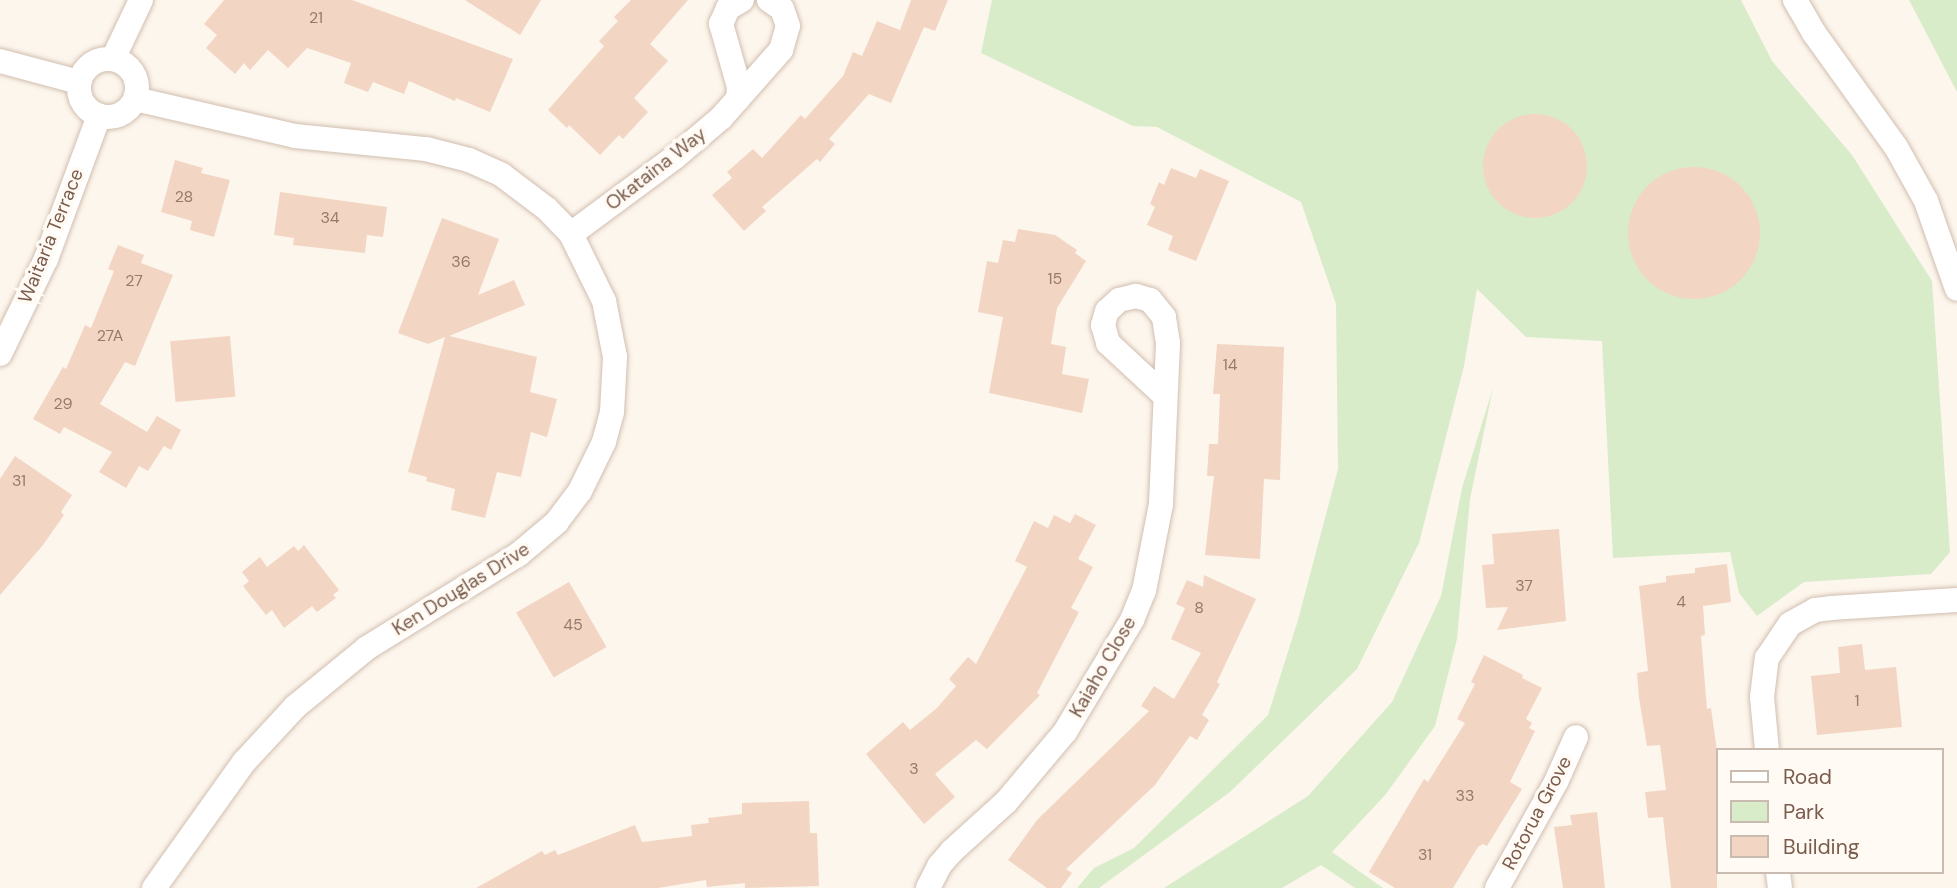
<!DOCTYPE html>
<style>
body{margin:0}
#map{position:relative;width:1957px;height:888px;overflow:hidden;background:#fdf6ec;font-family:"DM Sans",sans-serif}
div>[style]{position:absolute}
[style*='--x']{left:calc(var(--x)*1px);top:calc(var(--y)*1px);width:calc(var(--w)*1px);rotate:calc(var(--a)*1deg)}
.green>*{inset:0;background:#d8ecc9}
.building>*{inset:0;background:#f3d5c3;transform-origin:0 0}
.round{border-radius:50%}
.roads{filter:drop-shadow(0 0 2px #d1beb0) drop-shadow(0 0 2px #d1beb0)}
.street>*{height:24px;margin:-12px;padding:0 12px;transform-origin:12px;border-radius:12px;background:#fff}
.street>.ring{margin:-12px;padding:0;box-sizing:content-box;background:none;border:24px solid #fff;border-radius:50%}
span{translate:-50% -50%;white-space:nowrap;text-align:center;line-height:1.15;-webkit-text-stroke:7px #fffaf3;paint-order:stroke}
.number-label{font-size:16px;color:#987a6a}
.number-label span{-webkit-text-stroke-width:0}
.street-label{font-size:19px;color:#7a5c4d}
.legend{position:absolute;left:1716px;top:748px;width:228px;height:126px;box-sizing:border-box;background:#fffaf3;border:2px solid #cabbb1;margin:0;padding:9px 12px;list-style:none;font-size:21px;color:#7a5c4d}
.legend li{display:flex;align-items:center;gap:14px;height:35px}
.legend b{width:35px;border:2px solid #cabbb1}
</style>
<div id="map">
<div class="green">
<div style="clip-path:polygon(992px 0,1741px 0,1772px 61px,1852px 155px,1932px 281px,1950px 552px,1931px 574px,1804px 582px,1757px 616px,1739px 593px,1730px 552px,1613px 558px,1602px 341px,1526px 337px,1477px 289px,1464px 366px,1419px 543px,1357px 669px,1230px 792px,1099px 888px,1077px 888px,1094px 868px,1134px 848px,1268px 715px,1298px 620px,1338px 469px,1336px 304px,1301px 202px,1157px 127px,1133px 126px,981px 53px)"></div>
<div style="clip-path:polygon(1909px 0,1957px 0,1957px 92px)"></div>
<div style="clip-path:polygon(1493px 388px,1470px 499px,1457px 639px,1435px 726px,1386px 794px,1332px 852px,1383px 888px,1355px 888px,1321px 865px,1282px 888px,1164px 888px,1308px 796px,1392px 702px,1441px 596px,1462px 488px)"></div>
</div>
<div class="building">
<div style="clip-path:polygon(224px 0,352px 0,513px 59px,490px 112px,456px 98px,455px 101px,409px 81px,404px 94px,373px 82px,368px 92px,344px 83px,351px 63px,307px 48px,288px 68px,268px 50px,250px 70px,244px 63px,235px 74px,206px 48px,217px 35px,204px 24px)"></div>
<div style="clip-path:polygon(465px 0,541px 0,520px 35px)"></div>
<div style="clip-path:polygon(631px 0,688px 0,650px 44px,668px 61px,634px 98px,648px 112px,623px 139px,619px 135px,600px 155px,569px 125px,567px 128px,548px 110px,604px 46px,599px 41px,618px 21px,614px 17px)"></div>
<div style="clip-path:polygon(911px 0,948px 0,935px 31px,924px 27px,891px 103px,869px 94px,829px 139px,835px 144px,820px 162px,817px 159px,762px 207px,766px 211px,744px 231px,712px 195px,732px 178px,727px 172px,753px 149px,762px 158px,801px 115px,805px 119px,843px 76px,853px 52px,862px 56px,877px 21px,900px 30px)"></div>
<div class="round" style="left:1483px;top:114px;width:104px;height:104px"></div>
<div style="clip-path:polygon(175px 160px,203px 168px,201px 173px,230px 180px,214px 237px,190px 230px,192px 221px,161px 212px)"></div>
<div class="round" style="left:1628px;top:167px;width:132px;height:132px"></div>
<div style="clip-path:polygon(1171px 168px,1196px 178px,1200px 169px,1229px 181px,1196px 261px,1168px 250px,1173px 236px,1147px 225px,1155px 207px,1150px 204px,1159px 182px,1164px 185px)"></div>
<div style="clip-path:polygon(280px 192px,387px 207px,383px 237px,367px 235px,365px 253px,293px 245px,294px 238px,274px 235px)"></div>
<div style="clip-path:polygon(442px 218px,499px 239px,478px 295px,514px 280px,525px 305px,449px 336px,537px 357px,530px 392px,557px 399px,547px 437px,531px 432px,521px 477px,497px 472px,485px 518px,451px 510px,455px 489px,426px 481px,427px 477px,408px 472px,445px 337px,428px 344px,398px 333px)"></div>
<div style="clip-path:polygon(1018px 229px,1055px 235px,1077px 250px,1075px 253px,1086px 261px,1057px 308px,1051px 344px,1066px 347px,1062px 374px,1089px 379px,1082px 413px,989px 393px,1003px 317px,978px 312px,987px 261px,998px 263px,1003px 240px,1015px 242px)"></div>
<div style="clip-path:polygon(118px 245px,144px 255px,141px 263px,173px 275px,135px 366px,125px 362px,100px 404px,147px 432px,157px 416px,181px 430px,171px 450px,164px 446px,148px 471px,139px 466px,126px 488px,99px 472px,112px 452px,64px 427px,60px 434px,33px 419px,63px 367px,66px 369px,85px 325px,91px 328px,114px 271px,108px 269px)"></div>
<div style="left:230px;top:336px;width:61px;height:60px;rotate:85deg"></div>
<div style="clip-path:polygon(1217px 344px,1284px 347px,1280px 480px,1264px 479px,1260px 559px,1205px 555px,1214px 476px,1207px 476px,1209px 444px,1218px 444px,1220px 394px,1213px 394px)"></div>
<div style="clip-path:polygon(15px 456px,72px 495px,61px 512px,64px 515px,43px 545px,0 595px,0 479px)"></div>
<div style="clip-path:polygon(1075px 514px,1096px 525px,1078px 559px,1093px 567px,1071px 608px,1079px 612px,1037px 693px,1040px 695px,987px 749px,976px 740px,935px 774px,955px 797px,924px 824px,866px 754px,903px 722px,910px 730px,937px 708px,956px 686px,949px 679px,968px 657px,976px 664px,1027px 567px,1015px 561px,1034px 521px,1048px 528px,1054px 515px,1070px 523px)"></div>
<div style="clip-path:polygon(1559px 529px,1566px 621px,1497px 630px,1508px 607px,1486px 608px,1482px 565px,1494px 564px,1492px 534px)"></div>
<div style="clip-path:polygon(304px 545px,339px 590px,333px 595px,336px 598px,317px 612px,312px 606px,284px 628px,272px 610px,266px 615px,243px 586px,249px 581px,242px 572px,260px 557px,267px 567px,294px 546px,298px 551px)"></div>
<div style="clip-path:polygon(1727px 564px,1731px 602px,1703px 606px,1705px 635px,1701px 636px,1707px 709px,1711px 708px,1717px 751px,1717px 888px,1671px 888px,1663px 817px,1648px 818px,1645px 792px,1666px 790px,1660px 745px,1647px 746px,1639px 698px,1637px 673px,1648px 671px,1639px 586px,1666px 582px,1666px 576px,1695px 573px,1695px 568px)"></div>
<div style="clip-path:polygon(1204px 575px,1256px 599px,1217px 682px,1220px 684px,1202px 715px,1209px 720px,1197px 740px,1190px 736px,1155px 785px,1066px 869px,1072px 873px,1061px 888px,1047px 888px,1008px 860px,1037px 820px,1149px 711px,1141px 706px,1154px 686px,1174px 699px,1201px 653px,1171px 639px,1185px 608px,1176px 604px,1187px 580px,1203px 587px)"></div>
<div style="left:569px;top:582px;width:75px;height:61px;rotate:60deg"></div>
<div style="clip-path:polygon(1862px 644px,1865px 670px,1896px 667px,1902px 727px,1817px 735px,1811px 676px,1840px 673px,1838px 647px)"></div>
<div style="clip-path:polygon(1484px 655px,1523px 675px,1522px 678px,1542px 688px,1526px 719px,1532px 723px,1529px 728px,1535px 731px,1510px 782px,1522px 789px,1487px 846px,1483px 844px,1478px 847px,1453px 888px,1395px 888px,1369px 872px,1424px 779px,1428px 782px,1465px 723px,1457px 719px,1475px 684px,1471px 682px)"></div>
<div style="clip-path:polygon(809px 801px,810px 833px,817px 833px,819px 886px,745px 888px,745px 883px,707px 887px,706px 880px,658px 888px,476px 888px,542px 851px,545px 855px,555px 850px,558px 855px,635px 825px,642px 842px,692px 836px,691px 825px,709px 823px,708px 818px,742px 814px,742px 803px)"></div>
<div style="clip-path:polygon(1597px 812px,1605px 888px,1563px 888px,1554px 827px,1572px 825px,1570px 815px)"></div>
</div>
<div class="roads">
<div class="street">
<div style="--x:1795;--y:0;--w:38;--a:60"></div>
<div style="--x:1814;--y:33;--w:140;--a:54.3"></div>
<div style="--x:1896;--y:147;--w:62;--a:60.9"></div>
<div style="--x:1926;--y:201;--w:93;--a:70.6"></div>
<div style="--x:113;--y:59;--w:65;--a:-64.6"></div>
<div class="ring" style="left:79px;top:59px;width:34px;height:34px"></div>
<div style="--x:0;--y:61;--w:82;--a:14.9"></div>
<div style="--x:135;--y:99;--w:164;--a:13"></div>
<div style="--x:295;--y:136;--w:132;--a:5.7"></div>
<div style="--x:426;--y:149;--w:44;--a:14.3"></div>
<div style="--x:469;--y:160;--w:36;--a:24"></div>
<div style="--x:502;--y:175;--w:56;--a:37.1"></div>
<div style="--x:547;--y:209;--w:35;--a:46"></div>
<div style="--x:571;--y:234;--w:75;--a:63.8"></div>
<div style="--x:604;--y:301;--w:57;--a:78.9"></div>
<div style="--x:615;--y:357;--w:55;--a:93.1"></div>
<div style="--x:612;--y:412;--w:31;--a:105"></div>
<div style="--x:604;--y:442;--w:55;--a:116.1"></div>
<div style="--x:580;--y:491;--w:39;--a:127"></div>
<div style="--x:557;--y:522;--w:50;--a:139.9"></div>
<div style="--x:519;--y:554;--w:179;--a:148.3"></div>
<div style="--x:367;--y:648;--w:93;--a:140.7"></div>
<div style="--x:295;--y:707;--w:75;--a:132.8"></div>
<div style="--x:244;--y:762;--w:155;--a:125.5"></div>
<div style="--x:738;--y:99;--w:12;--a:-85"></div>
<div style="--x:739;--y:87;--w:66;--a:-105.9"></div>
<div style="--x:721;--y:24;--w:17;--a:-66"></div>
<div style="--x:728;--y:8;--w:16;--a:-30"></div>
<div style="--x:571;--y:234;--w:129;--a:-36.5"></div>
<div style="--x:675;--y:157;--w:60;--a:-40.3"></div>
<div style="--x:721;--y:118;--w:91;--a:-48.6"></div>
<div style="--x:781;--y:50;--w:25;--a:-74"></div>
<div style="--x:788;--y:26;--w:18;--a:-109"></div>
<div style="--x:782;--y:9;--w:16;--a:-145"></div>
<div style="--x:0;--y:354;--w:106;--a:-64.2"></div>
<div style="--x:46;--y:259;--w:153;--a:-69.7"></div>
<div style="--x:1767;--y:750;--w:53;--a:-95.4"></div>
<div style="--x:1762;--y:697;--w:39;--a:-83"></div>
<div style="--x:1767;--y:658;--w:41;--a:-55.9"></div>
<div style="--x:1790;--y:624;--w:29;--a:-29"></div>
<div style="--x:1815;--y:610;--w:16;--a:-7"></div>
<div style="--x:1831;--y:608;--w:126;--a:-3.6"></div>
<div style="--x:1778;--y:872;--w:16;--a:83"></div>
<div style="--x:928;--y:888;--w:25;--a:-63"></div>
<div style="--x:939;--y:866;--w:20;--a:-49"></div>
<div style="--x:952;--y:851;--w:73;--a:-42.2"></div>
<div style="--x:1006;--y:802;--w:92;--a:-49.9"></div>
<div style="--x:1065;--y:732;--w:131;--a:-59.1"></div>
<div style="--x:1132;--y:620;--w:31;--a:-68"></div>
<div style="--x:1144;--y:591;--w:89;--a:-78.9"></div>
<div style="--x:1161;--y:504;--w:161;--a:-87.5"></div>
<div style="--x:1168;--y:343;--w:26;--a:-99"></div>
<div style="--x:1164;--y:317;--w:22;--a:-129"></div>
<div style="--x:1150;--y:300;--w:15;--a:-164"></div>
<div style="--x:1136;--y:296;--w:17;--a:167"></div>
<div style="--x:1119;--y:300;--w:16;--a:137"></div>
<div style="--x:1107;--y:311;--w:15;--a:106"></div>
<div style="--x:1103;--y:325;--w:19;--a:74"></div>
<div style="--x:1108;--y:343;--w:76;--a:42.9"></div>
<div style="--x:1497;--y:888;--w:121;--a:-60.9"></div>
<div style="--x:1556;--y:782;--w:49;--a:-66"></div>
</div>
</div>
<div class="number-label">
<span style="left:316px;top:18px">21</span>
<span style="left:184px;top:197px">28</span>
<span style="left:330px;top:218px">34</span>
<span style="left:461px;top:262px">36</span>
<span style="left:1055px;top:279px">15</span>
<span style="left:134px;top:281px">27</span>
<span style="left:110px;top:336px">27A</span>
<span style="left:1230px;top:365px">14</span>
<span style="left:63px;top:404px">29</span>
<span style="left:19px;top:481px">31</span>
<span style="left:1524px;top:586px">37</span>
<span style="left:1681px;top:602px">4</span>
<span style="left:1199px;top:608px">8</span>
<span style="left:573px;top:625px">45</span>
<span style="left:1857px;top:701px">1</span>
<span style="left:914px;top:769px">3</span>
<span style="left:1465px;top:796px">33</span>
<span style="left:1425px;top:855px">31</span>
</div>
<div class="street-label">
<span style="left:656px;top:169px;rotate:-38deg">Okataina Way</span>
<span style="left:51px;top:236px;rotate:-68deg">Waitaria Terrace</span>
<span style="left:461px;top:589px;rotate:-32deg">Ken Douglas Drive</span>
<span style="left:1103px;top:667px;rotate:-60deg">Kaiaho Close</span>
<span style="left:1537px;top:813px;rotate:-62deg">Rotorua Grove</span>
</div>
<ul class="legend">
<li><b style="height:9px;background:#fff"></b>Road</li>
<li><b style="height:19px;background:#d8ecc9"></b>Park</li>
<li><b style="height:19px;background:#f3d5c3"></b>Building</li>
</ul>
</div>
